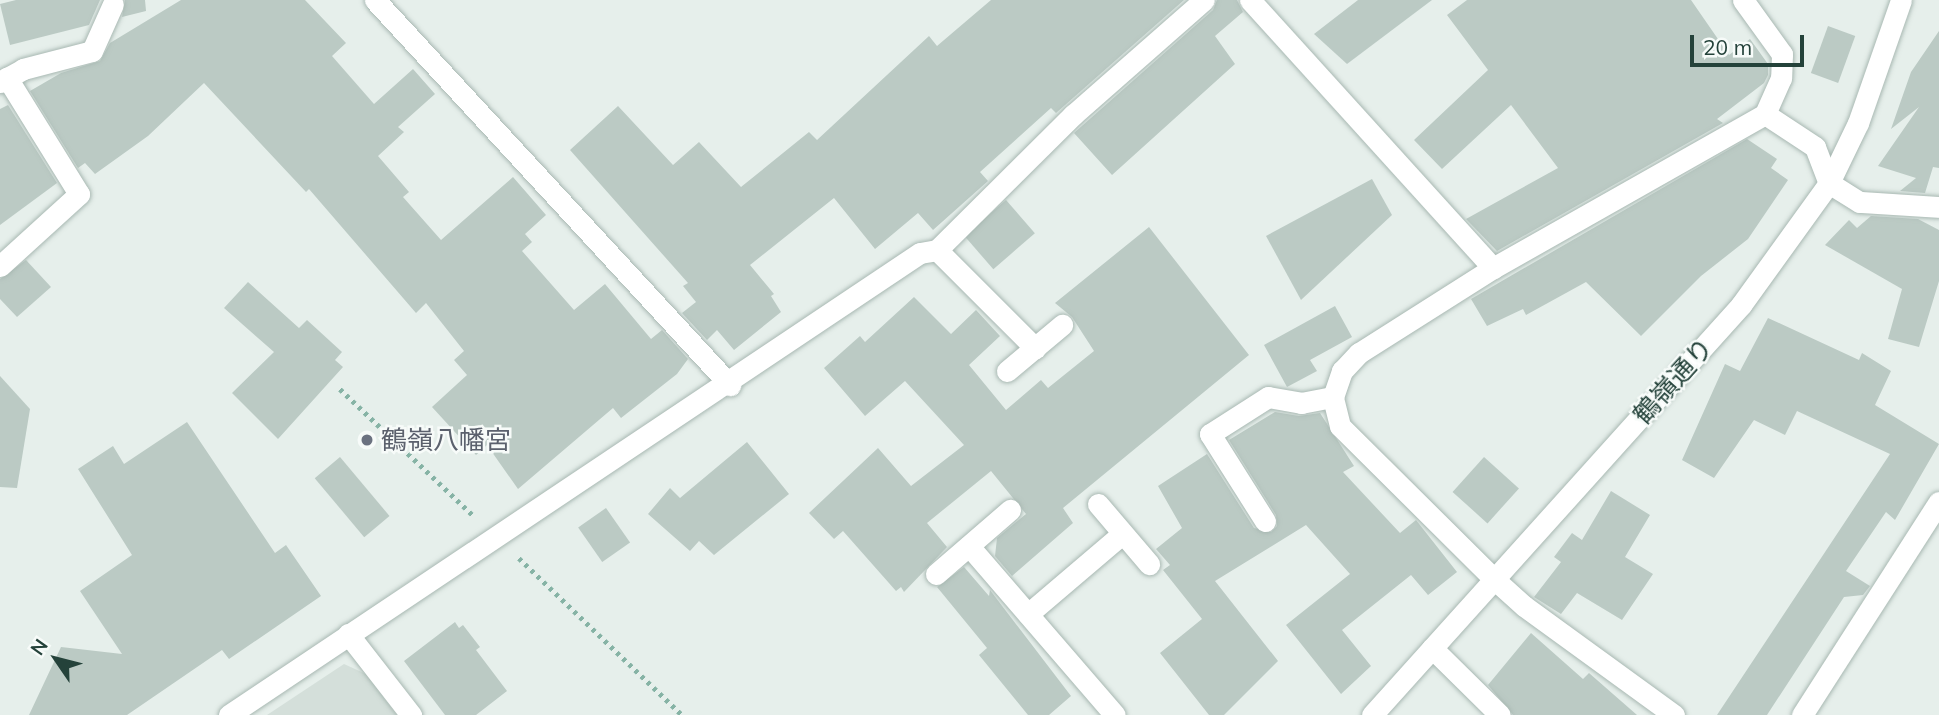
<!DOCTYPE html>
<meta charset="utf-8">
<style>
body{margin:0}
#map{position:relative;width:1939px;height:715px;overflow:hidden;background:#e6efeb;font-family:Mulish,"Noto Sans JP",sans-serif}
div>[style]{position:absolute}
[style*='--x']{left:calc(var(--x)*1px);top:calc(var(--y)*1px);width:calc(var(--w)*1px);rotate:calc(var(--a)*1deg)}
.built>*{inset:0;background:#d4dfda}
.building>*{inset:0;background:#bbcac4;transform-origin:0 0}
.path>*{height:4.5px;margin-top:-2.25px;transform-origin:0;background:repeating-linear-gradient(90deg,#86b3a5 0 3.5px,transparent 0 8.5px)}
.roads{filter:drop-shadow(0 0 2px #a8b8b2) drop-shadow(0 0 2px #a8b8b2)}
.minor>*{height:21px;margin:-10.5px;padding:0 10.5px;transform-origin:10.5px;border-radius:10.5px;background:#fff}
.dots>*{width:19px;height:19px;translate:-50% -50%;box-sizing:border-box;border:4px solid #f7fbf9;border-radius:50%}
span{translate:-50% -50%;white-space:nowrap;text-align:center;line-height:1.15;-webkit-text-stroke:5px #f7fbf9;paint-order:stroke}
.street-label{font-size:26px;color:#24423a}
.worship-label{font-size:26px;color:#5b616d}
.left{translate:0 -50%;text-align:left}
.north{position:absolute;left:21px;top:624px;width:70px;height:70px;-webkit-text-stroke:5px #f7fbf9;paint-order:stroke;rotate:305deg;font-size:19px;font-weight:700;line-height:28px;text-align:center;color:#24423a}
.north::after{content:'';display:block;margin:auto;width:24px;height:32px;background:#24423a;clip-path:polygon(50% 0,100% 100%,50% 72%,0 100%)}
.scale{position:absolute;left:1690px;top:35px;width:114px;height:32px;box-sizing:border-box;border:4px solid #24423a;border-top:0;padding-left:9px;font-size:21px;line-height:24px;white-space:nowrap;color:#24423a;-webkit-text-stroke:5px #f7fbf9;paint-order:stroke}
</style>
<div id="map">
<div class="built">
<div style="clip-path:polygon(344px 664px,366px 674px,397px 715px,267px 715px)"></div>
</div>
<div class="building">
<div style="clip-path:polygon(16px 0,100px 0,89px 25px,10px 45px,0 4px)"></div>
<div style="clip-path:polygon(125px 0,145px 0,146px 11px,122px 17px)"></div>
<div style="clip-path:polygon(181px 0,305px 0,346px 43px,332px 56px,374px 104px,413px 69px,435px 94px,398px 127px,404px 132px,378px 156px,409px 192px,403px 197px,441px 240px,513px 177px,546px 215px,525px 234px,532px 242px,522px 251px,574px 310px,605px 284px,651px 339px,662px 330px,688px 359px,677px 374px,621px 418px,613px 408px,518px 489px,487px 445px,476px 455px,432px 407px,467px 375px,454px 360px,464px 351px,426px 303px,416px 313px,309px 189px,306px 192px,204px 83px,148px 136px,95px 174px,85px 163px,78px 168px,30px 91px,61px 73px,100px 61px,110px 43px)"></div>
<div style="clip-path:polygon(991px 0,1184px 0,1056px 113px,1051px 108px,980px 172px,988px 181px,933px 230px,918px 213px,875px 249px,834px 198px,750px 265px,774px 294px,771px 296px,781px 312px,734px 350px,717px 330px,707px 340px,682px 313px,696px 302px,683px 286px,688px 283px,570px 150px,618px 106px,673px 165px,699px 142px,741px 187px,809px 132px,817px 140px,929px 36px,937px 46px)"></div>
<div style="clip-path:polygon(1217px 0,1237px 0,1243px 12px,1215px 36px,1235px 64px,1112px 175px,1074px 133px,1213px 10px)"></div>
<div style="clip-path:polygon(1358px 0,1432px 0,1347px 64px,1314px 34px)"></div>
<div style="clip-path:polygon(1467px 0,1691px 0,1729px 55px,1750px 39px,1768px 64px,1768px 75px,1764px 83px,1717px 119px,1723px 123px,1497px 251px,1466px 219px,1558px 168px,1511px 105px,1442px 169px,1414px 140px,1488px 70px,1447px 15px)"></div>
<div style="left:1828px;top:26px;width:29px;height:50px;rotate:20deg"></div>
<div style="clip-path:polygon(1939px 31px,1939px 168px,1933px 167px,1925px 193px,1900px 191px,1916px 178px,1878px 166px,1919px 107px,1891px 129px,1911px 72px)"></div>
<div style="clip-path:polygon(8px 105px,57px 183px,0 225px,0 109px)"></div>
<div style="clip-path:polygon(1747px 139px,1777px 159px,1771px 168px,1788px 180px,1748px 239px,1701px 276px,1641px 336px,1586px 282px,1526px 315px,1523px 309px,1487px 326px,1471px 299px)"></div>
<div style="clip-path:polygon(1372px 179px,1392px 215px,1301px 300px,1266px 236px)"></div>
<div style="left:1006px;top:200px;width:44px;height:55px;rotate:49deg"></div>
<div style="clip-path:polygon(1871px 216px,1918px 219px,1939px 230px,1939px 281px,1919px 347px,1888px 339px,1902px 289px,1825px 245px,1849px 220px,1857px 228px)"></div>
<div style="clip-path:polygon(1149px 227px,1249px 355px,1063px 508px,1073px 523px,1012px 576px,995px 556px,997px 538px,1026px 514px,991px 471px,927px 523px,947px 547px,904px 592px,901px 587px,896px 591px,843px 531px,834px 539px,809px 513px,878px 448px,911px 486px,964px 445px,905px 381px,865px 416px,824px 368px,860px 336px,865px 342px,914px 297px,951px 334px,976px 310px,1000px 336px,969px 365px,1006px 410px,1041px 380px,1048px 388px,1094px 351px,1072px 317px,1055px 303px)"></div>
<div style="clip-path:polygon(26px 260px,51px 287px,17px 317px,0 299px,0 279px)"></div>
<div style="clip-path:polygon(248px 282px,299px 328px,307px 320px,342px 352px,335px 360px,343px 367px,278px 439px,232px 393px,274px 352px,224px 308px)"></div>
<div style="clip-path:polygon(1335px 306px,1352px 337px,1310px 360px,1317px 371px,1287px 387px,1264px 345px)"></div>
<div style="clip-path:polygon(1768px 318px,1859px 360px,1862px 353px,1891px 371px,1875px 405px,1939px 444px,1895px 520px,1886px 512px,1846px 571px,1870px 586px,1863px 595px,1844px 597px,1767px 715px,1717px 715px,1890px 454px,1797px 411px,1785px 435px,1754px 420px,1714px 478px,1682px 460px,1725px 364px,1740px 371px)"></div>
<div style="clip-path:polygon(0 376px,30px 409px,17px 488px,0 487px)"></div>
<div style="clip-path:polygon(1275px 412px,1299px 416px,1320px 413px,1354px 466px,1343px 472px,1400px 533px,1416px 520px,1457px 572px,1428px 595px,1411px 575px,1342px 630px,1371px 666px,1341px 694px,1286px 625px,1350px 574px,1306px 525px,1215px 581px,1278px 661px,1224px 715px,1209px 715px,1160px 653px,1202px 619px,1163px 570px,1170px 565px,1156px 549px,1182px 528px,1158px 486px,1207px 454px,1254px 528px,1271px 532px,1277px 526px,1276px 515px,1229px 440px)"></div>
<div style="clip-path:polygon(187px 422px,275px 553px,286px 545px,321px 596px,229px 659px,222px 650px,127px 715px,29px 715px,61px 647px,122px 654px,80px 591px,132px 555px,78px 469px,113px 446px,124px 464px)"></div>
<div style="clip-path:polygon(747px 442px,789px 494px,714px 555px,699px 541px,690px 551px,648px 514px,670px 488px,680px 498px)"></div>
<div style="left:340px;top:457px;width:77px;height:33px;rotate:50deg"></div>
<div style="left:1484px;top:457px;width:47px;height:47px;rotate:42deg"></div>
<div style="clip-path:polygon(1611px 491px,1650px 515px,1625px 557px,1653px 574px,1622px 620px,1577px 593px,1561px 614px,1534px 597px,1561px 562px,1554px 557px,1572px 533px,1582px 540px)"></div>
<div style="left:606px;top:508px;width:42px;height:34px;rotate:55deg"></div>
<div style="clip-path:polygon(964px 567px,989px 596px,990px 590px,993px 594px,1071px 696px,1049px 715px,1028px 715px,979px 655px,987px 648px,937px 587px)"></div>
<div style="clip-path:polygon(455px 622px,459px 628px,463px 625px,480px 647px,476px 650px,507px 691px,476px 715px,445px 715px,404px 661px)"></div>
<div style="clip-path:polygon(1531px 633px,1583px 679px,1589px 673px,1637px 715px,1513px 715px,1488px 685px)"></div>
</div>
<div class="path">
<div style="--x:340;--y:389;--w:185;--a:43.5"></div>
<div style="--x:519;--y:558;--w:226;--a:43.9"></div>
</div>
<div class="roads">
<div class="minor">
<div style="--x:375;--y:0;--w:524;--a:47.32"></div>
<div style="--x:1250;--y:0;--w:362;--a:47.8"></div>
<div style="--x:1743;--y:0;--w:67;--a:54.2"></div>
<div style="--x:1782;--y:54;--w:24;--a:92"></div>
<div style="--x:1781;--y:78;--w:39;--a:114"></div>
<div style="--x:1765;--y:114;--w:60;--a:33.4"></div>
<div style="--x:1815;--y:147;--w:39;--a:69"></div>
<div style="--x:1829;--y:183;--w:36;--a:32"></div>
<div style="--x:1860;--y:202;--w:79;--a:3.6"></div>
<div style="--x:0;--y:82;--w:26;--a:-29"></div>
<div style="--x:23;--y:69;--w:71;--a:-14.6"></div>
<div style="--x:92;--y:51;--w:51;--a:-65.9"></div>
<div style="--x:937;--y:250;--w:139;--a:45"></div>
<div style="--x:0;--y:266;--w:107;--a:-42.3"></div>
<div style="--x:79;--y:194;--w:137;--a:-121.8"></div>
<div style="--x:1007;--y:371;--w:72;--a:-39.9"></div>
<div style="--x:1098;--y:504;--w:79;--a:49.6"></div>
<div style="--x:1265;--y:521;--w:103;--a:-122.3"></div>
<div style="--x:1210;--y:434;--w:69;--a:-32.5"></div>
<div style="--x:1268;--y:397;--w:34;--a:10"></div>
<div style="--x:1301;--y:403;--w:33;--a:-11"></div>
<div style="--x:969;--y:546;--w:223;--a:49.2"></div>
<div style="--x:936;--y:574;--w:98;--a:-40.9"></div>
<div style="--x:1028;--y:614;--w:123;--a:-40.4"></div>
<div style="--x:348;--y:634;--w:103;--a:52.1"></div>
<div style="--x:1432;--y:648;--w:95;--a:44.6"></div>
<div style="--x:229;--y:715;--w:831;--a:-33.77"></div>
<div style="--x:920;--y:253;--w:17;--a:-10"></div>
<div style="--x:937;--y:250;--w:192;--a:-44.8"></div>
<div style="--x:1073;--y:115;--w:174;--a:-41.3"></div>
<div style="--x:1372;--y:715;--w:552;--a:-48.01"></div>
<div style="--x:1741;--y:305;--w:150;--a:-54.2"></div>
<div style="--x:1829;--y:183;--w:67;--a:-64.2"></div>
<div style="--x:1858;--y:123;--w:130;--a:-70.7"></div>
<div style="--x:1674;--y:715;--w:185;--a:-144"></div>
<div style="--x:1524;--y:606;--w:40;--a:-138"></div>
<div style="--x:1494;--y:579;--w:217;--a:-135.2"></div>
<div style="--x:1340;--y:426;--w:30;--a:-104"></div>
<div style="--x:1333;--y:397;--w:28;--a:-71"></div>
<div style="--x:1342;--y:371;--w:25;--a:-47"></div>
<div style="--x:1359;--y:353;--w:159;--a:-32.4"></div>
<div style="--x:1493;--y:268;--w:313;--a:-29.5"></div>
<div style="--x:1802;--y:715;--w:253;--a:-57.3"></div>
</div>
</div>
<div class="dots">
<div style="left:367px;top:440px;background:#6b7280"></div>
</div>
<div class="street-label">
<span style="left:1673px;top:381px;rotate:-48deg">鶴嶺通り</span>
</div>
<div class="worship-label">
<span class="left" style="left:381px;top:440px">鶴嶺八幡宮</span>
</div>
<div class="north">N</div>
<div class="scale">20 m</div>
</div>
